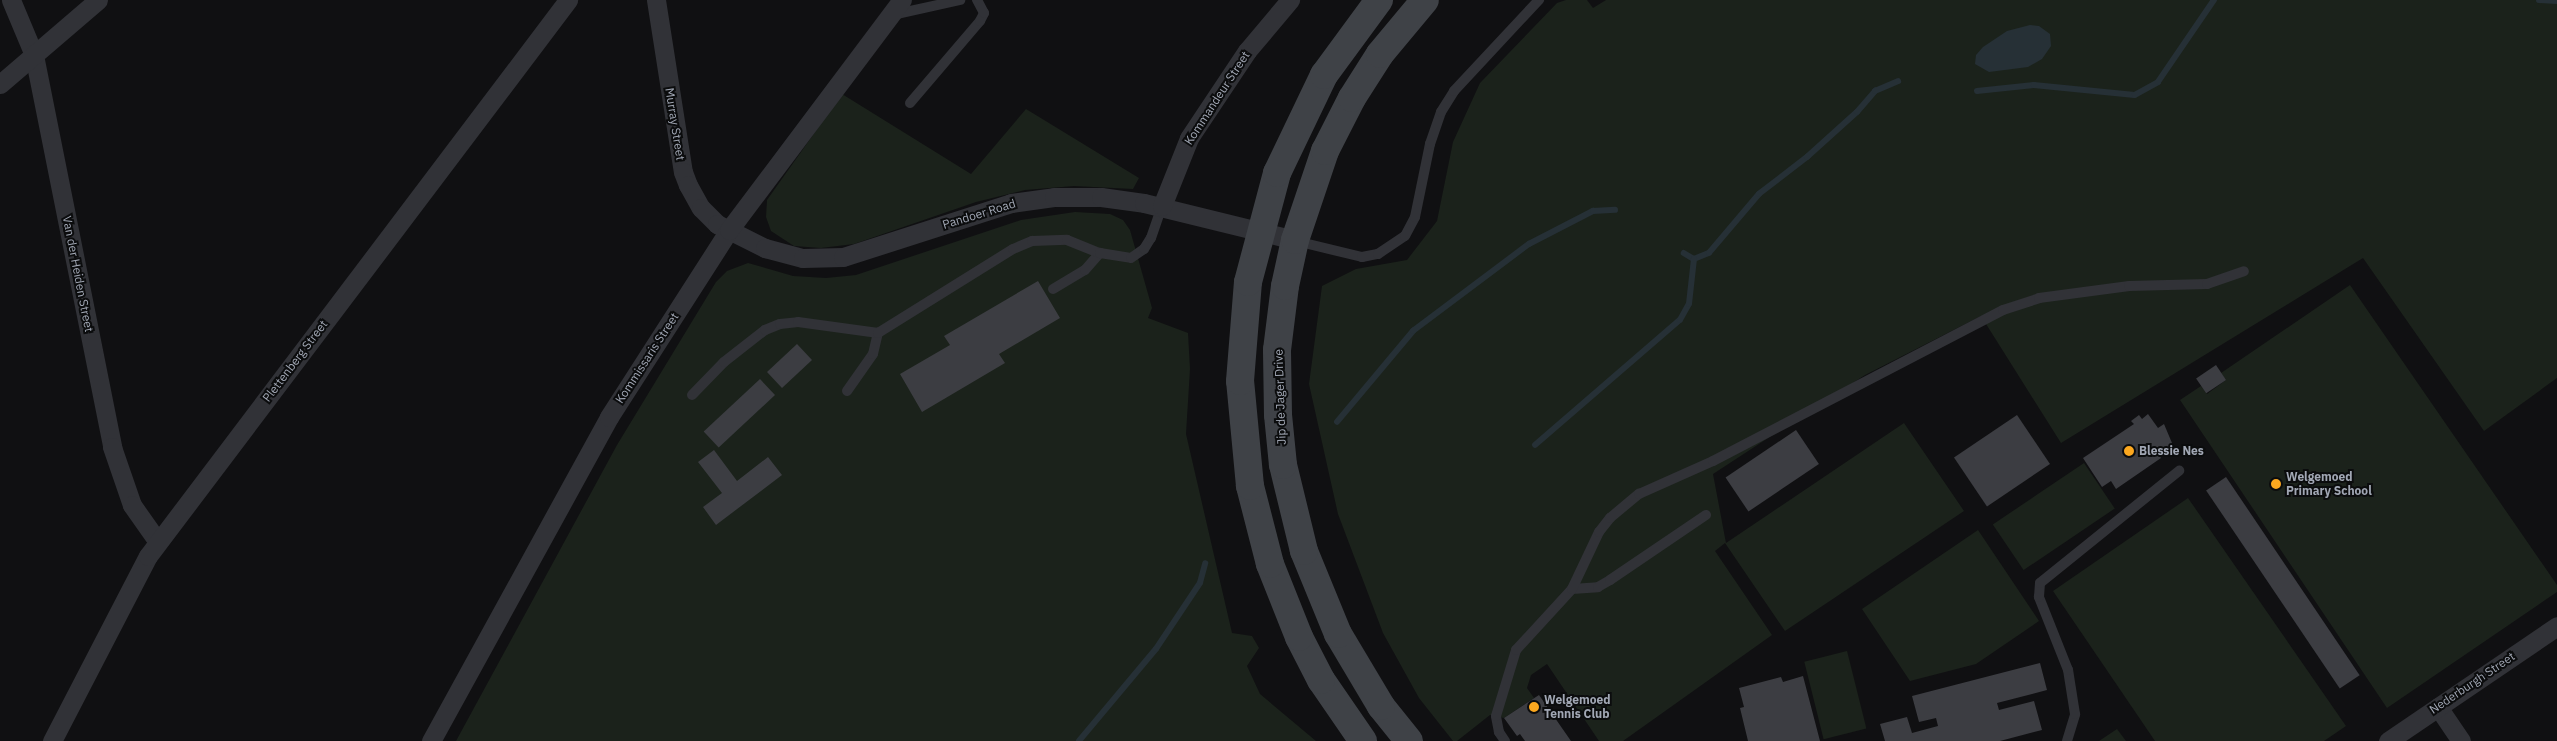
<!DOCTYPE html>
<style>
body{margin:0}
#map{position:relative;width:2557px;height:741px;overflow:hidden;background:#101012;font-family:"IBM Plex Sans",sans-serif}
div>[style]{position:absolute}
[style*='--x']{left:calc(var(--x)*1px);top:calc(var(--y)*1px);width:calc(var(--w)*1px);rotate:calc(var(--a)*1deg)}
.green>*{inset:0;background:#1b221b;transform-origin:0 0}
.water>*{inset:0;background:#263036}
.stream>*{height:5.5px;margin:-2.75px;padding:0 2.75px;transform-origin:2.75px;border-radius:2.75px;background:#263036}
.building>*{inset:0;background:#3c3d42;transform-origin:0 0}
.service>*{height:10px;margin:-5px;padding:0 5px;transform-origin:5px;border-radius:5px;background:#313237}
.minor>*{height:19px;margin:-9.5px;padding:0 9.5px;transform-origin:9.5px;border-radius:9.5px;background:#313237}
.secondary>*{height:28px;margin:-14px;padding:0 14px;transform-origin:14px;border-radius:14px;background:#3f4247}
.dots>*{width:14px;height:14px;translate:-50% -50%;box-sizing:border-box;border:2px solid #0b0c0d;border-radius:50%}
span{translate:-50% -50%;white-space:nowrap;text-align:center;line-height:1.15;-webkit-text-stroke:4px #0b0c0d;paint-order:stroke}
.street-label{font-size:12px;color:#a1a7b4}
.poi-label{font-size:12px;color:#a1a7b4;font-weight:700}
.left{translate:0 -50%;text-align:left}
</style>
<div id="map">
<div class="green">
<div style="clip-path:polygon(1566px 0,1587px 0,1593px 8px,1606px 0,2557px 0,2557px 378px,2484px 431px,2363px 258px,2061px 443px,1981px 316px,1865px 375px,1713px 474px,1726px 543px,1904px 423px,1964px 511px,1785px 631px,1725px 543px,1715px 551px,1772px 635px,1623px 741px,1599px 741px,1547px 664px,1531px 675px,1527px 688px,1534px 698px,1504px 718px,1490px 715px,1457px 741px,1453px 741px,1419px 698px,1383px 633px,1338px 514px,1309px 384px,1322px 286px,1356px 269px,1407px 260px,1437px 221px,1453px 142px,1480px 83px,1557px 3px)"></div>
<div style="clip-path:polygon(842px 94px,971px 174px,1026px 109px,1139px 178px,1133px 189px,1074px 186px,1025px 190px,976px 202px,854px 244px,821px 248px,794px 246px,771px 231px,766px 217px,767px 200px)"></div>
<div style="clip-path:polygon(1075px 212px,1110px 214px,1123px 220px,1130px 230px,1152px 308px,1148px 318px,1188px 333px,1190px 369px,1186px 434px,1232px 633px,1252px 636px,1259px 648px,1247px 666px,1260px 694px,1316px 741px,456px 741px,617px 445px,716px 282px,727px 271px,748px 263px,793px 276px,826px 278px,856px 275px,1021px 220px)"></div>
<div style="clip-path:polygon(2350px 285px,2557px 585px,2557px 592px,2387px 708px,2180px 400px,2201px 386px,2207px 394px,2226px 380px,2221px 373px)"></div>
<div style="left:2084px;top:463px;width:55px;height:110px;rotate:56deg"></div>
<div style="clip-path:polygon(2188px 498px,2346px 726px,2324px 741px,2155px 741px,2053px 591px)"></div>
<div style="clip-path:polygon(1978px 530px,2039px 621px,1976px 664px,1910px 681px,1862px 609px)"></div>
<div style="left:1847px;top:651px;width:80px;height:44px;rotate:76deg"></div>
<div style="clip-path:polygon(2117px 729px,2126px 741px,2099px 741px)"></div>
</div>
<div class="water">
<div style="clip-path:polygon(2030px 25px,2039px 26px,2050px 34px,2051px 46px,2042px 59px,2028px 67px,1989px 72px,1975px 64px,1976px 55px,1983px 47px,2007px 31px)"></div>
</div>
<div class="stream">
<div style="--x:2539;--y:0;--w:18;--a:3"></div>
<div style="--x:1977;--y:91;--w:57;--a:-6"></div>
<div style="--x:2034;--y:85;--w:101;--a:5.7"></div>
<div style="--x:2135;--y:95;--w:26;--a:-29"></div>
<div style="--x:2158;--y:82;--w:99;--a:-55.7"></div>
<div style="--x:1684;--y:253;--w:12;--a:31"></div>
<div style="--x:1694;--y:259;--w:16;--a:-22"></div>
<div style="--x:1709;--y:253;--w:77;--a:-49.7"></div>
<div style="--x:1759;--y:194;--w:61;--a:-37.6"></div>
<div style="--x:1807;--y:157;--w:67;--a:-42"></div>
<div style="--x:1857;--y:112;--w:28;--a:-49"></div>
<div style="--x:1875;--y:91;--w:25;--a:-23"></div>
<div style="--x:1337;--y:422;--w:119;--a:-50.1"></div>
<div style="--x:1413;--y:331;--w:145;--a:-36.9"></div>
<div style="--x:1529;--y:244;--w:72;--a:-27.3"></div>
<div style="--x:1593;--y:211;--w:22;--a:-3"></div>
<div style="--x:1535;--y:445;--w:191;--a:-40.8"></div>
<div style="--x:1680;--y:320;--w:18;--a:-61"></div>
<div style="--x:1689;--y:304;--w:45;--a:-83.7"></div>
<div style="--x:1079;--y:741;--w:120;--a:-50.1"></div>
<div style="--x:1156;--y:649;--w:79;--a:-56.3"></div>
<div style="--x:1200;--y:583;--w:20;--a:-75"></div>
</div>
<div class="building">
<div style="clip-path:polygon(1038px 281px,1060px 318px,999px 354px,1005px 363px,922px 412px,900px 374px,950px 345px,944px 336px)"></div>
<div style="left:797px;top:344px;width:22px;height:41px;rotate:47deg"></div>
<div style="left:2216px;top:365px;width:18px;height:24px;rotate:56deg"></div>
<div style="left:760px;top:379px;width:22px;height:77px;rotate:47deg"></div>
<div style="clip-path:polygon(2148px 414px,2158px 428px,2164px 424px,2172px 443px,2169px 448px,2159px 455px,2161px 458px,2116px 489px,2111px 481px,2102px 487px,2083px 458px,2134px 424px,2131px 421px,2139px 415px,2142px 419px)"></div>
<div style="left:2017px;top:415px;width:59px;height:76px;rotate:56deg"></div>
<div style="left:1796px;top:430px;width:41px;height:85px;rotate:56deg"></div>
<div style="clip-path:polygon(714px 450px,737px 481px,768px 457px,782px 475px,716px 525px,703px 507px,722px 493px,698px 462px)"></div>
<div style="left:2226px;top:477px;width:239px;height:24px;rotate:56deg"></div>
<div style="clip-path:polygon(2040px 663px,2047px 690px,1997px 703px,1999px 710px,2034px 701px,2042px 730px,2000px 741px,1885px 741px,1880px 724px,1907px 717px,1912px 733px,1938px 726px,1936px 718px,1919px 722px,1912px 696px)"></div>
<div style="clip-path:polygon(1803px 676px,1820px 741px,1748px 741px,1740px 708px,1744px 707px,1739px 688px,1781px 677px,1783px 682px)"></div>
<div style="clip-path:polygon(1539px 695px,1571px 741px,1525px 741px,1520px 734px,1517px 736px,1504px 718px)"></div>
</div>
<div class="service">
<div style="--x:892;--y:15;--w:70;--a:-12.4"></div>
<div style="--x:910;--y:103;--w:108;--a:-49.5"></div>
<div style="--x:980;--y:21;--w:9;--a:-63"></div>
<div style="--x:984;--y:13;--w:15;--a:-118"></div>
<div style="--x:1296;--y:241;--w:68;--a:13.6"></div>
<div style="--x:1362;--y:257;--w:16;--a:-11"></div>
<div style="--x:1378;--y:254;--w:32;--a:-34"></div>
<div style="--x:1405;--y:236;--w:21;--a:-62"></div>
<div style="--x:1415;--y:217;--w:75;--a:-78.4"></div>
<div style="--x:1430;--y:144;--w:34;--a:-71"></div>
<div style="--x:1441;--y:112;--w:25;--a:-58"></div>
<div style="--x:1454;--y:91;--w:125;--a:-47"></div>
<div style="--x:1053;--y:289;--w:37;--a:-31"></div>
<div style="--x:1085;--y:270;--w:23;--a:-49"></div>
<div style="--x:847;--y:391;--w:45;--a:-54.9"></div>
<div style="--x:873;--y:354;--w:22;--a:-77"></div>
<div style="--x:692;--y:395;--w:46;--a:-45.9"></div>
<div style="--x:724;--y:362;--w:52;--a:-38"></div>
<div style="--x:765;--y:330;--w:16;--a:-22"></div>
<div style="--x:780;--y:324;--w:18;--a:-6"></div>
<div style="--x:798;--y:322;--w:81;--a:7.8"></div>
<div style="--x:878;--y:333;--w:159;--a:-31.9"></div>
<div style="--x:1013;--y:249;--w:21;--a:-23"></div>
<div style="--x:1032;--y:241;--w:35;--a:-2"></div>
<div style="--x:1067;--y:240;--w:35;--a:22"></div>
<div style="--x:1100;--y:253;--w:31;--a:9"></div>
<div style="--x:1131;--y:258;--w:16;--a:-35"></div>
<div style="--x:1144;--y:249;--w:13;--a:-58"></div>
<div style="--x:1151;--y:238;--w:34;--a:-71"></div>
<div style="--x:1572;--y:589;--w:26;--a:-4"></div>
<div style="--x:1598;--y:587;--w:14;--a:-30"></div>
<div style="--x:1610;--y:580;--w:116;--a:-34.1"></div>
<div style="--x:1505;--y:741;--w:11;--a:-124"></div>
<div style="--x:1499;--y:732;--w:16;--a:-101"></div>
<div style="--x:1496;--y:716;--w:69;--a:-73.1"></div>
<div style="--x:1516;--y:650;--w:83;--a:-47.4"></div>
<div style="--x:1572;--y:589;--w:63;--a:-64.7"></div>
<div style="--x:1599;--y:532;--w:18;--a:-52"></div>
<div style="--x:1610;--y:518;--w:38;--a:-40"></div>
<div style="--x:1639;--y:494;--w:81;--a:-24"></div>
<div style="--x:1713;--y:461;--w:327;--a:-27.5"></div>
<div style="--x:2003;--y:310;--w:38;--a:-18"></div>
<div style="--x:2039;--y:298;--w:91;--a:-7.6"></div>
<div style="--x:2129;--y:286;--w:78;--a:-1.5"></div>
<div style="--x:2207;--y:284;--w:39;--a:-19"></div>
<div style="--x:2067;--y:741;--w:28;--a:-73"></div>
<div style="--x:2075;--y:714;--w:45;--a:-99"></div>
<div style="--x:2068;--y:670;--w:79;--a:-111.7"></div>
<div style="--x:2039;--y:597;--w:14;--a:-86"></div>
<div style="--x:2040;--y:583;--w:179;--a:-38.9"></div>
</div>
<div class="minor">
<div style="--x:11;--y:0;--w:60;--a:67.3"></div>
<div style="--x:34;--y:55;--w:400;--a:78.7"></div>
<div style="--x:112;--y:447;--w:61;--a:71"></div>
<div style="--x:132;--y:505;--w:45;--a:54.9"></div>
<div style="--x:656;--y:0;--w:174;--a:81.1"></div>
<div style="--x:683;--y:172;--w:14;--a:69"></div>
<div style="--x:688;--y:185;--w:26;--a:61"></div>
<div style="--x:701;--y:208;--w:23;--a:45"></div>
<div style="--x:717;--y:224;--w:54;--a:26.6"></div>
<div style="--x:765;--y:248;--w:39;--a:15"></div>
<div style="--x:803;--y:258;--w:40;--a:-1.4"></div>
<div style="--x:843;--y:257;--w:176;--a:-17.8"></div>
<div style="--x:1011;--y:203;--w:43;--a:-7.9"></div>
<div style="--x:1054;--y:197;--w:47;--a:0"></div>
<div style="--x:1101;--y:197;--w:43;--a:7.9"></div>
<div style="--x:1144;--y:203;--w:155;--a:13.8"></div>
<div style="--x:0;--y:84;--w:129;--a:-40.6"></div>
<div style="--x:1162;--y:206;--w:73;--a:-68.3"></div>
<div style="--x:1189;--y:138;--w:105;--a:-56.3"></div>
<div style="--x:1247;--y:51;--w:67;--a:-49.9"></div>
<div style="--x:2438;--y:707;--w:41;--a:55.9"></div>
<div style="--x:52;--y:741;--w:208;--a:-62.6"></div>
<div style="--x:148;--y:556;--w:697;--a:-52.93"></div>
<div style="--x:431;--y:741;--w:370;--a:-61.2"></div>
<div style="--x:609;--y:417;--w:222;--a:-57.3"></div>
<div style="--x:729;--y:230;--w:288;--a:-53.1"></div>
<div style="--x:2388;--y:741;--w:204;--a:-34.2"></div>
</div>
<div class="secondary">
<div style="--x:1363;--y:741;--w:74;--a:-124.5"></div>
<div style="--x:1321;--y:680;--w:48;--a:-117.1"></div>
<div style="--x:1299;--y:637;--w:79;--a:-111.7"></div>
<div style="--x:1270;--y:564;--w:81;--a:-104.4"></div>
<div style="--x:1250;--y:486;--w:105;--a:-95.4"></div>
<div style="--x:1240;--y:381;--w:99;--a:-85.4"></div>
<div style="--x:1248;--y:282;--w:113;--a:-75.1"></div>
<div style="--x:1277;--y:173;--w:109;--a:-64.4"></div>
<div style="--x:1324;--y:75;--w:93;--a:-53.7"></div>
<div style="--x:1409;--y:741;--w:45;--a:-128.7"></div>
<div style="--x:1381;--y:706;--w:84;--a:-120.8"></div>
<div style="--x:1338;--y:634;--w:90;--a:-112.3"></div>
<div style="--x:1304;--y:551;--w:89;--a:-103.7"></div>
<div style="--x:1283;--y:465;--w:50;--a:-95.7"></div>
<div style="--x:1278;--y:415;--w:65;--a:-90.9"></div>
<div style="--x:1277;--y:350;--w:64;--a:-82.9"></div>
<div style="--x:1285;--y:286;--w:47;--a:-77.7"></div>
<div style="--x:1295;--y:240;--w:94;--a:-71.4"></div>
<div style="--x:1325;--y:151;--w:59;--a:-63"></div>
<div style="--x:1352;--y:98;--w:52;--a:-57.5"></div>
<div style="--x:1380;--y:54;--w:70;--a:-50.2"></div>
</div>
<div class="dots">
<div style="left:2129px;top:451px;background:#fca81f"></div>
<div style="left:2276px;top:484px;background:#fca81f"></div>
<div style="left:1534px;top:707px;background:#fca81f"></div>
</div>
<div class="street-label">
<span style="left:1217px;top:98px;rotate:-57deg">Kommandeur Street</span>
<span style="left:675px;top:124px;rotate:81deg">Murray Street</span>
<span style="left:979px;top:214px;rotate:-17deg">Pandoer Road</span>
<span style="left:78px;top:274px;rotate:79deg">Van der Heiden Street</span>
<span style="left:647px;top:358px;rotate:-57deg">Kommissaris Street</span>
<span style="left:295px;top:361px;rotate:-53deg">Plettenberg Street</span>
<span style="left:1280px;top:397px;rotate:-92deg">Jip de Jager Drive</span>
<span style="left:2472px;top:683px;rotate:-34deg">Nederburgh Street</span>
</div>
<div class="poi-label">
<span class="left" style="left:2139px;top:451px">Blessie Nes</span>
<span class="left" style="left:2286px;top:484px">Welgemoed<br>Primary School</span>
<span class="left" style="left:1544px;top:707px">Welgemoed<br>Tennis Club</span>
</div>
</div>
